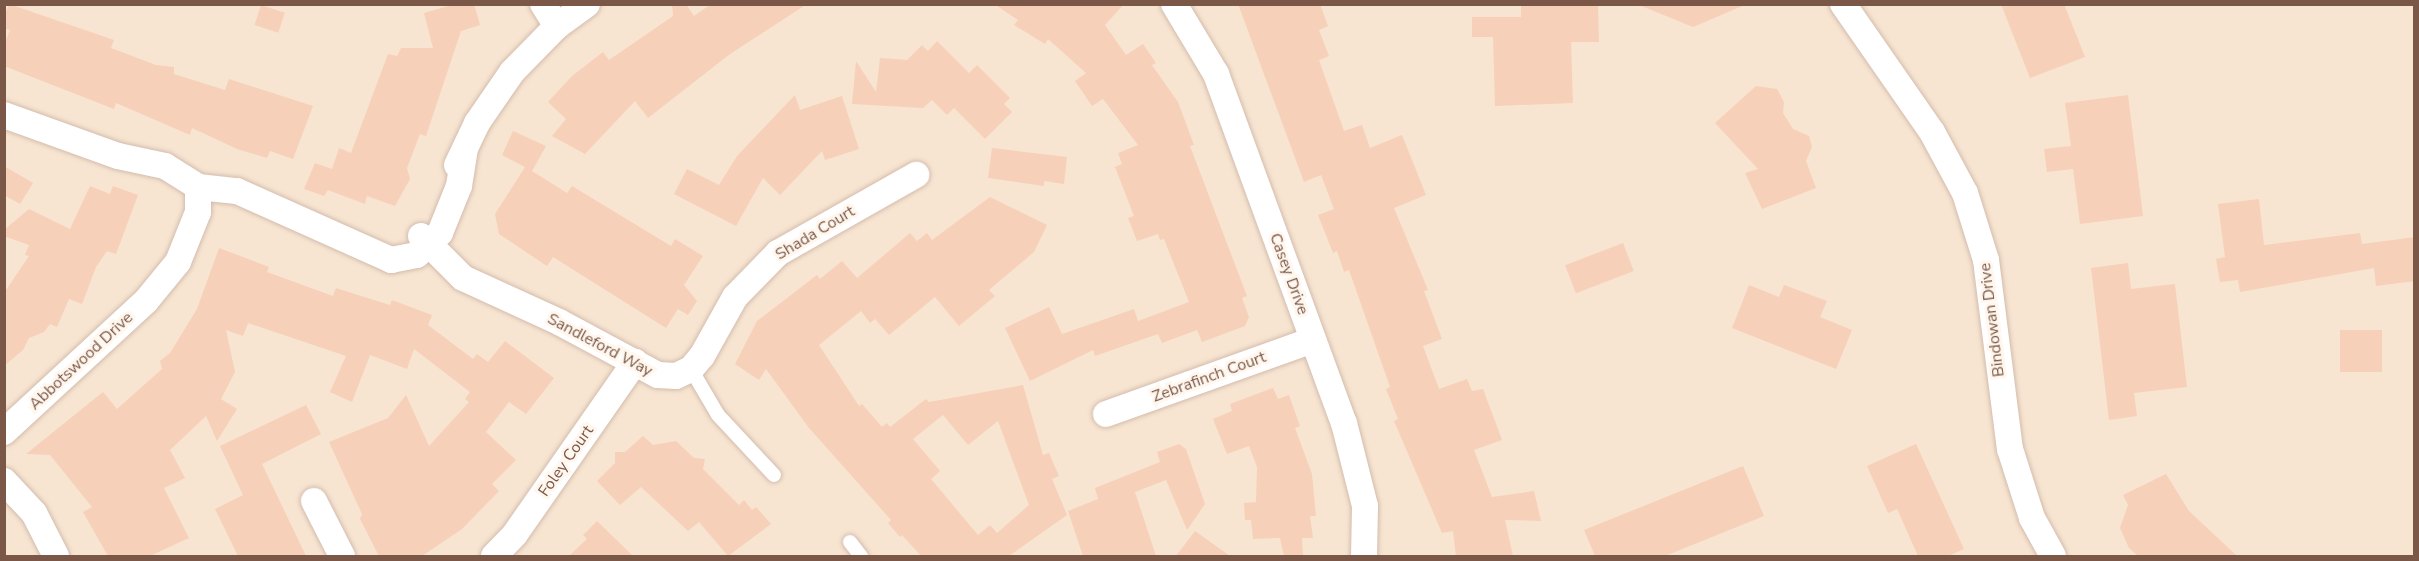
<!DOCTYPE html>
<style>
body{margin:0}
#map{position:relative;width:2419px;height:561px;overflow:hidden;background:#fff4e5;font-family:"Nunito Sans",sans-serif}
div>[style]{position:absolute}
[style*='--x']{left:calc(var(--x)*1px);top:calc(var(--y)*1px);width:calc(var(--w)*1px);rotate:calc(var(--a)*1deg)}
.residential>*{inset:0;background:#f7e5d2;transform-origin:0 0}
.building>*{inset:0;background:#f7d0b9;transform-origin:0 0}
.roads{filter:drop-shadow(0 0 2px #d4bcac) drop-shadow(0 0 2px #d4bcac)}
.lane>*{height:14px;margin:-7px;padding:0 7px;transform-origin:7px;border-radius:7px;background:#fff}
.street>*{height:26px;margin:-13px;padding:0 13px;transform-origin:13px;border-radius:13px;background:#fff}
span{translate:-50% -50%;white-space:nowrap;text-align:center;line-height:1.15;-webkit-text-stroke:6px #fff7ee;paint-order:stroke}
.street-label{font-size:16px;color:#7b5747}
.frame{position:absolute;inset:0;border:6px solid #7b5747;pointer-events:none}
</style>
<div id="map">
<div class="residential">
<div style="left:4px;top:5px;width:2410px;height:551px"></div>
</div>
<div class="building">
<div style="clip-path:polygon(9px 4px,114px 40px,111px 48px,156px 65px,174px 67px,174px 74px,225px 90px,229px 79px,313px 106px,293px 159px,270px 151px,267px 158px,237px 149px,192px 128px,190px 135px,116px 103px,114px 109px,4px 66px,4px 45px,10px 30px,4px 28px,4px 16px)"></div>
<div style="clip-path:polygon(455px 4px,474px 4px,480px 25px,461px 31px,426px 136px,420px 134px,407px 168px,410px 179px,395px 206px,367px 196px,365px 204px,328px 190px,324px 196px,304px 189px,315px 163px,332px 169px,339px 148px,351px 153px,388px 54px,397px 56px,401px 48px,433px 48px,424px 13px)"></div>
<div style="clip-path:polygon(672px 4px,686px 4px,694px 16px,711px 4px,807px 4px,730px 54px,648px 118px,635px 101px,585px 154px,552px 136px,566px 119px,548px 102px,572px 76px,603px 52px,609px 60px,673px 16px)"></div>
<div style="clip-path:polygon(994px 4px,1124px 4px,1105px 25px,1126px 55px,1143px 44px,1156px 63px,1152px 65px,1178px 102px,1194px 145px,1190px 146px,1247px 296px,1242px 298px,1249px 317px,1245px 326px,1202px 342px,1197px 330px,1162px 343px,1158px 334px,1095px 356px,1093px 350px,1030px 381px,1005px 328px,1049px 307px,1062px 334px,1134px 309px,1138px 321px,1189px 302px,1164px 239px,1160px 240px,1158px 234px,1137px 241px,1128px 218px,1134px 216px,1115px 167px,1122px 164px,1118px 153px,1138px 145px,1103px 99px,1092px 106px,1075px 81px,1086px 73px,1048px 39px,1045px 44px,1014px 25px,1018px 20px)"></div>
<div style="clip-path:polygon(1238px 4px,1320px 4px,1328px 26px,1319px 30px,1329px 56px,1319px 60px,1344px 131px,1362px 125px,1370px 148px,1402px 135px,1426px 195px,1394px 208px,1428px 290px,1424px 291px,1442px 339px,1423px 346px,1439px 389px,1467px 379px,1472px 391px,1483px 389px,1502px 440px,1474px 450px,1492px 497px,1534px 491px,1541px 521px,1505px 520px,1513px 556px,1456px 556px,1453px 531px,1442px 533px,1394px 421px,1398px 419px,1386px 389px,1390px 387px,1349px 270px,1344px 272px,1337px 251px,1333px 253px,1318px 215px,1334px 209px,1321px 175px,1304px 182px)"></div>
<div style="clip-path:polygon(1598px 4px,1599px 42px,1571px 42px,1573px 103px,1495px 106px,1493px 37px,1472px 37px,1472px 17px,1521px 17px,1521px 5px)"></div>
<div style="clip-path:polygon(1747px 4px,1693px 27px,1639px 5px,1639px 4px)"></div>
<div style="clip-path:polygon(2001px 4px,2064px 4px,2085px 57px,2030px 78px)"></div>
<div style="left:261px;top:5px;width:25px;height:21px;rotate:18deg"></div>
<div style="clip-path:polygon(937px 41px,969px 73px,977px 65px,1010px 98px,1004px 104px,1012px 112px,985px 139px,954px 108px,947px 115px,932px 100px,923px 108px,852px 104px,856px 61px,876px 92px,880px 58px,907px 60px,922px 45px,928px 51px)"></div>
<div style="clip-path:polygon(1756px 86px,1777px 89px,1784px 102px,1783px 113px,1793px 129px,1809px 136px,1812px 147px,1806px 161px,1816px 188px,1762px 209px,1745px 173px,1758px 169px,1715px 123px)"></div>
<div style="clip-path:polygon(795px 95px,800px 110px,842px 96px,859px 149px,825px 160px,822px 151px,780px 195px,763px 178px,736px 226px,674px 194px,687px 169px,719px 185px,737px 156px)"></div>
<div style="clip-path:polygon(2128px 95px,2143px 216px,2080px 224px,2073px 169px,2047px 172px,2044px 149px,2071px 146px,2065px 103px)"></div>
<div style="clip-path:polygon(513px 131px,546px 146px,532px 171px,567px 193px,572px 186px,671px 246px,675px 239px,703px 256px,684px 285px,697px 301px,688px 315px,678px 309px,666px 328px,553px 257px,547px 266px,499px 234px,495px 214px,525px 167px,502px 155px)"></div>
<div style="clip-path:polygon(992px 148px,1067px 157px,1064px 184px,1044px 181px,1044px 186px,988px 178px)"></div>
<div style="clip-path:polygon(4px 166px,33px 183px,20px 204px,4px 195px)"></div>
<div style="clip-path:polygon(90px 186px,110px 194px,113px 186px,138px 195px,116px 254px,107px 251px,96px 267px,82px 304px,69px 299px,57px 327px,50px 324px,44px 332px,29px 338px,23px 350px,4px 366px,4px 293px,29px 256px,25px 255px,29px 245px,4px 236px,4px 230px,29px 209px,70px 229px)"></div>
<div style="clip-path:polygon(evenodd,990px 197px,1047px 225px,1034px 252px,989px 290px,995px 296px,959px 326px,935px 297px,889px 335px,875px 319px,870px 323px,861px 311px,819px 345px,859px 406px,862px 404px,882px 427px,887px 423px,890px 427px,926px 399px,929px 402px,1023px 385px,1043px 455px,1049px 453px,1059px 476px,1052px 479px,1067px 515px,1009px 556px,921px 556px,902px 535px,900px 537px,888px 523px,891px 520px,809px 428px,766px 369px,759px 380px,735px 364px,757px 321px,817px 275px,820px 279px,842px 261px,857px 278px,910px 233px,917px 241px,927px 233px,932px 240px,990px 197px,943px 415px,968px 445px,998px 421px,1029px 505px,997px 533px,990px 525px,978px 535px,931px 479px,940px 471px,913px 439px,943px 415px)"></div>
<div style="clip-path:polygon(2259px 199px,2264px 245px,2360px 233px,2362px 244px,2415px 237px,2415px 281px,2376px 286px,2374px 268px,2240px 292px,2238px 280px,2220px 282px,2216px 259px,2225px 257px,2218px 204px)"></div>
<div style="left:1623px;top:243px;width:30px;height:62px;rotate:69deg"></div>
<div style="clip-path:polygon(219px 248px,269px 267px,267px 272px,333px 296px,336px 288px,390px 305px,392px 300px,432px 315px,428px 325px,473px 359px,477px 354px,488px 362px,505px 341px,554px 378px,526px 414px,509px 402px,486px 432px,516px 460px,492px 484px,499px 491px,462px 529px,422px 556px,379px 556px,360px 519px,362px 514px,329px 442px,388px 418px,406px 395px,429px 446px,469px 402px,465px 399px,470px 392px,414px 349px,407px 369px,370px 355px,352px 402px,330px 392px,346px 356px,248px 323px,243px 336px,226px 330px,235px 372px,221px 399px,237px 409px,217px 441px,206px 416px,170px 450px,185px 478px,164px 488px,189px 538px,150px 556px,108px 556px,83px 512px,92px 507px,50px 455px,26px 454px,103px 392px,117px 409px,162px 369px,160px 361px,170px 353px,197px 309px)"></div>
<div style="clip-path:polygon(2128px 263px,2131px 289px,2175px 284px,2187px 387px,2134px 393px,2137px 416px,2109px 420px,2091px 268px)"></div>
<div style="clip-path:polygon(1749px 285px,1779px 297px,1784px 285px,1827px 301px,1820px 317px,1852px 330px,1836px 369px,1732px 328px)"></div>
<div style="left:2340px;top:330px;width:42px;height:42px"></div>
<div style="clip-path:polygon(1273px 388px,1278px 399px,1289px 395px,1300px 426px,1295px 428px,1312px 474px,1316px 516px,1310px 516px,1313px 538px,1302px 538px,1303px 556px,1284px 556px,1280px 538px,1253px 539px,1251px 520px,1245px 520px,1244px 503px,1256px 502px,1257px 467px,1249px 446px,1227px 454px,1213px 419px,1232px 411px,1230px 404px)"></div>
<div style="clip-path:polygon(306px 405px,321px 434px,262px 464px,306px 556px,238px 556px,215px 509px,243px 495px,220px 446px)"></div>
<div style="clip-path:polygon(643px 436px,653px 445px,676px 441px,694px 458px,705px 459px,703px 469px,739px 505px,744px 500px,752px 510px,756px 507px,771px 524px,728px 556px,699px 522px,688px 531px,641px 487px,620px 505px,597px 481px,615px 463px,615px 452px,625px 452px)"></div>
<div style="clip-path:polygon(1179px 444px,1186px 449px,1205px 504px,1187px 530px,1166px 480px,1135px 492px,1156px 556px,1083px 556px,1068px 511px,1098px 499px,1095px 488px,1160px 462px,1157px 452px)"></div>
<div style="clip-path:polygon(1916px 444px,1964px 549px,1948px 556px,1918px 556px,1897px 509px,1888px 513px,1867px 466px)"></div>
<div style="clip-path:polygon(1743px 466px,1764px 516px,1665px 556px,1595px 556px,1584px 530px)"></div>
<div style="clip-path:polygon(2166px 474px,2189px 511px,2237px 556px,2138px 556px,2129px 548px,2120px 528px,2128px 505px,2123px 495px)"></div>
<div style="clip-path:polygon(597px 521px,633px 556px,569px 556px,587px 539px,583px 535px)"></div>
<div style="clip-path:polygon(1195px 531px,1230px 556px,1176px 556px)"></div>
</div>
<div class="roads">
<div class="lane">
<div style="--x:691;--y:369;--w:53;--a:59.6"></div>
<div style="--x:718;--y:415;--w:82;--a:47"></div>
<div style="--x:850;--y:542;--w:18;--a:52"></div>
</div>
<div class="street">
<div style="--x:543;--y:4;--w:26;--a:58"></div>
<div style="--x:1174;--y:4;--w:82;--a:59"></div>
<div style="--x:1216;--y:74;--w:372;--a:69.9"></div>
<div style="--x:1344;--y:423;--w:86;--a:75.8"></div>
<div style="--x:1365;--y:506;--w:50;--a:91.1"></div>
<div style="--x:1843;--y:4;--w:156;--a:55.2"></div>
<div style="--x:1932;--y:132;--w:69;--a:61.6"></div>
<div style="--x:1965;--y:193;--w:70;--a:72.6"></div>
<div style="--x:1986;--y:260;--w:191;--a:82.8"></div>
<div style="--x:2010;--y:449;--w:72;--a:72.3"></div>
<div style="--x:2032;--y:518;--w:43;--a:61.1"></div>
<div style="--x:4;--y:115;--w:121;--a:19.8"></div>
<div style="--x:118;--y:156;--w:48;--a:12"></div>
<div style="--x:165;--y:166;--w:39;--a:32"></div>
<div style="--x:198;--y:187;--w:39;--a:6"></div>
<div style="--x:237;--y:191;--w:169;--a:24.1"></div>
<div style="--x:391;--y:260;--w:26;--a:-11"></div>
<div style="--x:417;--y:255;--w:32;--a:-44"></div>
<div style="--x:440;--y:233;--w:51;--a:-68"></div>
<div style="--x:459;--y:186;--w:36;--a:-81"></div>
<div style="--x:457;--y:165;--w:47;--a:-64.5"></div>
<div style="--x:477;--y:123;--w:62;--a:-55.5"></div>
<div style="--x:512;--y:72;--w:64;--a:-45.6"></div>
<div style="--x:557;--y:26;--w:37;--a:-36"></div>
<div style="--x:421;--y:236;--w:59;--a:45"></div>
<div style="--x:463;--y:278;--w:106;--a:24.6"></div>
<div style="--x:559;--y:322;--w:112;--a:28.2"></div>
<div style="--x:658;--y:375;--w:18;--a:3"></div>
<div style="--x:676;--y:376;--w:17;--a:-25"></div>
<div style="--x:691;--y:369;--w:17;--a:-50"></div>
<div style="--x:702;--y:356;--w:68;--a:-60.8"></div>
<div style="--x:735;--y:297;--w:62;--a:-45.7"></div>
<div style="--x:778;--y:253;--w:159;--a:-29.5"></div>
<div style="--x:1106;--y:414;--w:220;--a:-19.7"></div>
<div style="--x:4;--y:432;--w:193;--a:-42.7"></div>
<div style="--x:146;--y:301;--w:50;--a:-50.6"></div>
<div style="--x:178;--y:262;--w:54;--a:-68.2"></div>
<div style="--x:198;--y:212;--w:25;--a:-90"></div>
<div style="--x:4;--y:481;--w:44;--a:46.8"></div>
<div style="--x:34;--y:513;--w:48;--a:62.9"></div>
<div style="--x:314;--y:501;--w:62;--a:63"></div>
<div style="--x:494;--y:556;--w:30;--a:-46"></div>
<div style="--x:515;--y:534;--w:210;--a:-55.1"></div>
</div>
</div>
<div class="street-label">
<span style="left:815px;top:233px;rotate:-31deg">Shada Court</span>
<span style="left:1289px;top:274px;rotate:70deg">Casey Drive</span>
<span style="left:1992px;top:320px;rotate:-97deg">Bindowan Drive</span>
<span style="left:600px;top:345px;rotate:28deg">Sandleford Way</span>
<span style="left:81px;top:361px;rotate:-43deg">Abbotswood Drive</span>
<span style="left:1209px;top:377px;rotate:-20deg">Zebrafinch Court</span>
<span style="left:566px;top:461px;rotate:-55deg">Foley Court</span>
</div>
<div class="frame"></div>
</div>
